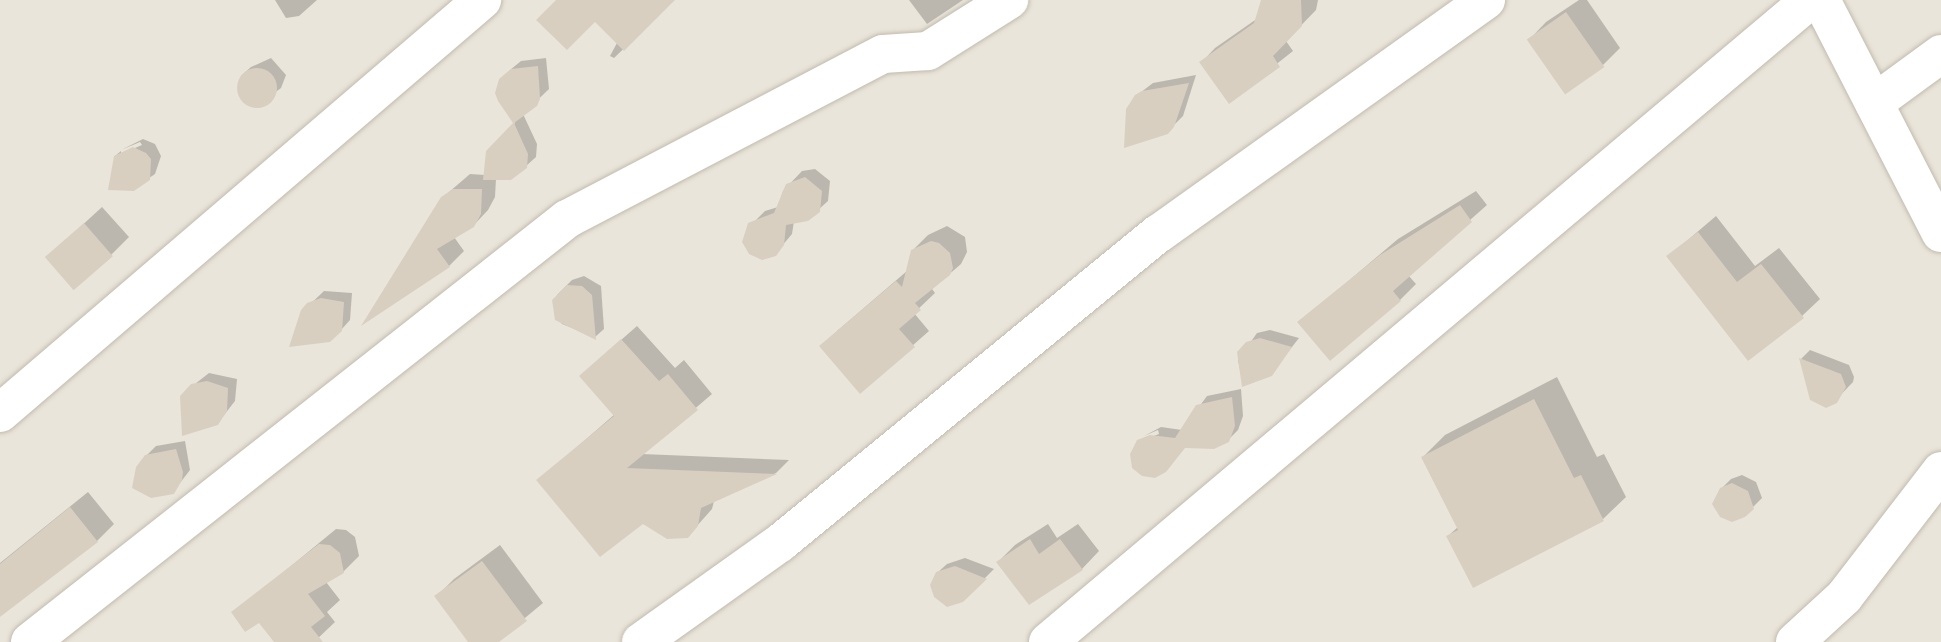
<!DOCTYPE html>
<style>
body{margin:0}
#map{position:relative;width:1941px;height:642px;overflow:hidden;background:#f6f3ec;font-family:Cabin,sans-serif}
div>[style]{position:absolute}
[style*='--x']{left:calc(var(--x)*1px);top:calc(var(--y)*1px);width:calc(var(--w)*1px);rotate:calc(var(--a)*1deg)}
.residential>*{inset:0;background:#eae5da;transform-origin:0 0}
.shadow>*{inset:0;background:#0003}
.building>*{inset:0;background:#d8cfc1;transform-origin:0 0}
.round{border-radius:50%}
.roads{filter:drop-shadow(0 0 2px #c2bbae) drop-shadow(0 0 2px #c2bbae)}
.minor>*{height:38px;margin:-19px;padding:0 19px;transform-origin:19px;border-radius:19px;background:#fff}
span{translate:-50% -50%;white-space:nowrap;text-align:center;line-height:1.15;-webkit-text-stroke:6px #fff;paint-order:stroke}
</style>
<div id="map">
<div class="residential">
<div style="left:0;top:0;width:1941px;height:642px"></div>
</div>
<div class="shadow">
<div style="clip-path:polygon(275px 0,317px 0,299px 16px,286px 18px)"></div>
<div style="clip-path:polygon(640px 0,674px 0,614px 58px,610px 56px)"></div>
<div style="clip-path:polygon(909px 0,963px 0,927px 24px)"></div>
<div style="clip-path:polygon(1266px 0,1318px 0,1316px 10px,1286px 41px,1293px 51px,1229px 102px,1201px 63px,1215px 48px,1258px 18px)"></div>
<div style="clip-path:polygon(1579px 0,1587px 0,1620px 48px,1603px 65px,1529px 40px,1546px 22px)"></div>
<div style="clip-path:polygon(271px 58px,286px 75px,281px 88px,257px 106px,246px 103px,239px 86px,241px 76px,251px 67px)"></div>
<div style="clip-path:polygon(546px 58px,549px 89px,523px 114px,537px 144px,536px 157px,526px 166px,496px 179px,495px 197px,488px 210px,473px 226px,454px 237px,464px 251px,449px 266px,367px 320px,442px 198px,470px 174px,485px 175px,488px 152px,515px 123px,499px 101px,510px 70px,521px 61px)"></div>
<div style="clip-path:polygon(1196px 75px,1183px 116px,1167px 132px,1136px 96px,1153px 83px)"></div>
<div style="clip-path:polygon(143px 139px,155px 144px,161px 156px,155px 174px,133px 189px,115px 156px,121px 151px,121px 154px,142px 145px,140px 142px,121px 150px)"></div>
<div style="clip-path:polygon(815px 169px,830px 181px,828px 201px,818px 210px,794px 221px,792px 234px,775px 254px,746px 230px,765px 211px,778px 207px,783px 191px,802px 171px)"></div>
<div style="clip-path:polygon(1476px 191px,1487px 205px,1408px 275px,1416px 284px,1400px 300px,1300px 322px,1398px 239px)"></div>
<div style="clip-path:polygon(102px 207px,129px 237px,111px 255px,65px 241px)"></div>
<div style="clip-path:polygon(1716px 216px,1755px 266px,1779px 248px,1820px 299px,1802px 316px,1669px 256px)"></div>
<div style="clip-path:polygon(947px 226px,965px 237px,967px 252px,961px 264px,932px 289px,935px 293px,914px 313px,929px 331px,860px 392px,837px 331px,907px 271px,912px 251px,928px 235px)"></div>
<div style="clip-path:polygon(584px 276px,601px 286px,604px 329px,595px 337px,562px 324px,554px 313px,557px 295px,572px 280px)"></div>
<div style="clip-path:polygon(324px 291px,352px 293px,350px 320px,341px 330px,303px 311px)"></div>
<div style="clip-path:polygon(637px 326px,675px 368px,684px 360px,712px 394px,642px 454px,789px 460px,776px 473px,714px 501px,712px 509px,688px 536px,539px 480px,615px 414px,596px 362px)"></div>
<div style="clip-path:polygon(1270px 330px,1299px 338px,1271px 374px,1243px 385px,1238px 360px,1257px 333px)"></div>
<div style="clip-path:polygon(1810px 350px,1849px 365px,1854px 377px,1853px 382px,1831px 405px,1811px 399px,1801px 359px)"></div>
<div style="clip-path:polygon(209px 373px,237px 379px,235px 401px,217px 424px,186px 391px)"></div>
<div style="clip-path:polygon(1557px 377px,1597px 457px,1604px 454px,1626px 497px,1603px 519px,1448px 536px,1458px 527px,1423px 457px,1445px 435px)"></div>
<div style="clip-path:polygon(1241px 389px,1243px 416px,1238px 430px,1228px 440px,1186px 446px,1165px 471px,1141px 441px,1159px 434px,1158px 430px,1144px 436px,1161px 427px,1182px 430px,1207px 396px)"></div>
<div style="clip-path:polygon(185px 441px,190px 470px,173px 492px,146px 456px,156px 446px)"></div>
<div style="clip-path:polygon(1742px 475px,1756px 482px,1762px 498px,1744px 516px,1721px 489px,1731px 479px)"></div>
<div style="clip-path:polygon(88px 492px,114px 524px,97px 541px,0 615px,0 563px)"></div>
<div style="clip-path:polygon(1048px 524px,1057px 538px,1078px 524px,1099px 551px,1082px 569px,1029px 603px,998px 562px,1015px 545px)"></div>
<div style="clip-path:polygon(336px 529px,346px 530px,355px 537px,359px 556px,343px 572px,326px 582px,340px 600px,327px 612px,335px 622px,314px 642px,276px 642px,260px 621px,234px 613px)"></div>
<div style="clip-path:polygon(500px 545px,543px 603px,496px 642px,471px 642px,437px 596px,454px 579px)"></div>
<div style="clip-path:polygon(965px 558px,994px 569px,962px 601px,937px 573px,947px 564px)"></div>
</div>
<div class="building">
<div style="clip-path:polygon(556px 0,675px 0,624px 51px,595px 22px,567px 50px,536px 20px)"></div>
<div style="clip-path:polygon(1261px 0,1301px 0,1302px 26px,1273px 56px,1280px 67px,1229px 104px,1199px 62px,1254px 23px)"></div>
<div style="left:1566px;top:12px;width:67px;height:48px;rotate:55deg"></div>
<div style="clip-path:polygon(538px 66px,540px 99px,537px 106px,514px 123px,528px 154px,527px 168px,511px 180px,483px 180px,486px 151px,513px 123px,498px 101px,495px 93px,499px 79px,511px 69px)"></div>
<div class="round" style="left:237px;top:68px;width:40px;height:40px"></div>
<div style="clip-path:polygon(1189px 83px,1174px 127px,1168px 134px,1124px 148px,1126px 109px,1135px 95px,1142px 91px)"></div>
<div style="clip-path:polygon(133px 147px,146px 153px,151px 159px,150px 180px,134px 191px,108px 190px,114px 156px)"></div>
<div style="clip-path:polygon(805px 177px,822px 191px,820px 212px,808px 221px,786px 225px,784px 245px,776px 256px,762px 260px,749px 254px,742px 242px,748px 223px,774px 213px,786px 184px)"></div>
<div style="clip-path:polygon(453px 189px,482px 189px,481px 214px,474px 227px,437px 249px,450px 267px,361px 326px,441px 197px)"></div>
<div style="clip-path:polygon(1460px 205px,1472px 222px,1393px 291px,1401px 301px,1330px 361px,1297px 322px,1380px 255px)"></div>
<div style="left:84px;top:223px;width:44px;height:52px;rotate:49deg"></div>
<div style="clip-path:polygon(1698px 232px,1737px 282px,1761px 264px,1804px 318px,1748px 361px,1666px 256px)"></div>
<div style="clip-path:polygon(931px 241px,939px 243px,950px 253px,953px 268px,950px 275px,915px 303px,921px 310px,899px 329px,915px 347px,860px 394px,819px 346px,896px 281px,902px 287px,911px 250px)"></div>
<div style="clip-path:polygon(567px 285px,582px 286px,592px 295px,596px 340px,555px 320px,552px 300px)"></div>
<div style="clip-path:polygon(321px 298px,344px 302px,342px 331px,330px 342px,289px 347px,301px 310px,307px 303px)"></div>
<div style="clip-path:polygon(1260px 338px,1292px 347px,1272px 376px,1242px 387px,1237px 352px,1246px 342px)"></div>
<div style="clip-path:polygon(621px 339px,659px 381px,668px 374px,698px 410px,627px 468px,777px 474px,701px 508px,698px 526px,688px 538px,667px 539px,643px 524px,600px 557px,536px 480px,614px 416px,579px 376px)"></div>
<div style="clip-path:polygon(1799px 358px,1841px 374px,1846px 387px,1837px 403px,1826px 408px,1810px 400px)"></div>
<div style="clip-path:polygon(207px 381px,228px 388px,227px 411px,218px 425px,182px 436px,180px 396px,191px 384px)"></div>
<div style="clip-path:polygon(1232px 397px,1235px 426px,1229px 442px,1214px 449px,1185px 448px,1166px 472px,1155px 478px,1142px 476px,1132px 468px,1130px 454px,1137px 440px,1150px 435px,1175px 438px,1196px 405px)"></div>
<div style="clip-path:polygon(1534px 399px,1574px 478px,1581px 475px,1604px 521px,1473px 588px,1446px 536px,1458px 530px,1421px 457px)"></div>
<div style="clip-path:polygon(176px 449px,183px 472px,182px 480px,174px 494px,151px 498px,132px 488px,136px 467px,145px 455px)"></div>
<div style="clip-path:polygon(1732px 483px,1748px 491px,1754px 509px,1745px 517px,1732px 522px,1720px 517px,1712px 504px,1720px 488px)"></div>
<div style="clip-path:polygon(70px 507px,98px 542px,0 617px,0 564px)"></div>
<div style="clip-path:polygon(1030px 539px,1039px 554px,1060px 539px,1083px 570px,1029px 605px,996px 562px)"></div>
<div style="clip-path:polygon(319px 544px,330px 545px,340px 553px,344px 573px,308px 594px,325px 616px,311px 627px,323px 642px,274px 642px,259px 623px,245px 632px,231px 612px)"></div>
<div style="clip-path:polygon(482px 561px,527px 621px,499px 642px,468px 642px,434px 596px)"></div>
<div style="clip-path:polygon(955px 566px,987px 579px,963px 602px,947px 607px,934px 597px,930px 585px,936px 572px)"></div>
</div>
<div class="roads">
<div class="minor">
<div style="--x:1821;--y:0;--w:262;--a:62.8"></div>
<div style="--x:1874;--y:103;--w:83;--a:-36.2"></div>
<div style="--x:0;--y:413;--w:635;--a:-40.59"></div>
<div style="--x:30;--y:642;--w:684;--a:-38.23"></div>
<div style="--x:567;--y:219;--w:356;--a:-27.6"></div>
<div style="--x:883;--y:54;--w:45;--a:-3.8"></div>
<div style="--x:928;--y:51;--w:96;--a:-32.2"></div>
<div style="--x:641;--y:642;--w:171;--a:-35.5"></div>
<div style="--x:780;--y:543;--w:488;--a:-39.3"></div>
<div style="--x:1158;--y:234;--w:403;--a:-35.5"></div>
<div style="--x:1048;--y:642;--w:996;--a:-40.11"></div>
<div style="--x:1795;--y:642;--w:67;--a:-42.6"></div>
<div style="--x:1844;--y:597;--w:159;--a:-52.4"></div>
</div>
</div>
</div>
